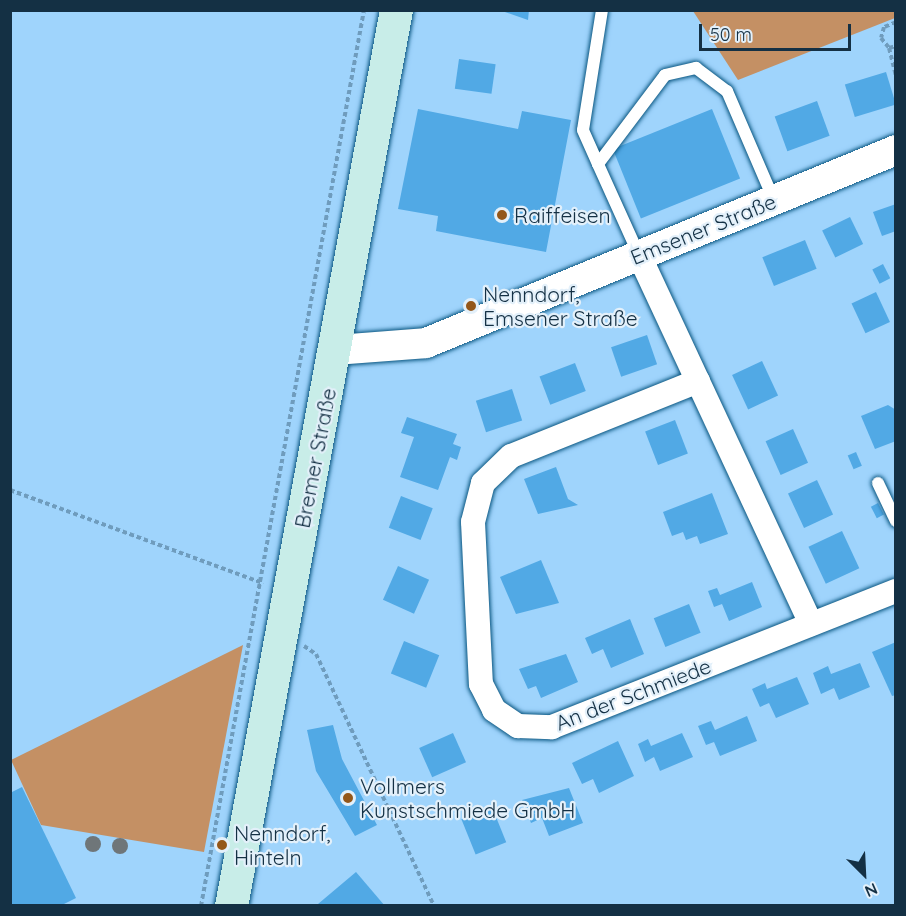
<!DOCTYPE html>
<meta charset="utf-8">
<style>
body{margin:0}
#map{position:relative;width:906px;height:916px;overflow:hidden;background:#9fd4fc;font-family:Quicksand,sans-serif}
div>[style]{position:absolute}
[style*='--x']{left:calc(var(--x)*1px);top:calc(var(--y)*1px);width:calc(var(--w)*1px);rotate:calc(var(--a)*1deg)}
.green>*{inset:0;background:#c49064}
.building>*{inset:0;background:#51a9e5;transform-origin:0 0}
.path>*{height:4px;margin-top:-2px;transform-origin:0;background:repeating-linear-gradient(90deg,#6f9cbd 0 4.5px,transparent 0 7.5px)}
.roads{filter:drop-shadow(0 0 2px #095681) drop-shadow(0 0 2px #095681)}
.service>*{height:12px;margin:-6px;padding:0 6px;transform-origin:6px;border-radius:6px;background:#fff}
.minor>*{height:24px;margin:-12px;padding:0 12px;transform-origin:12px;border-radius:12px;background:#fff}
.tertiary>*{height:30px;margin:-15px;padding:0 15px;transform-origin:15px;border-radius:15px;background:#fff}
.secondary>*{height:33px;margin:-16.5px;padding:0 16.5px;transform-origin:16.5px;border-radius:16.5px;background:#c8ede8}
.trees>*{width:16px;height:16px;margin:-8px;border-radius:50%;background:#6f7679}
.dots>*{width:16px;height:16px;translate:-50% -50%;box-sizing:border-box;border:3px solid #e3f0fa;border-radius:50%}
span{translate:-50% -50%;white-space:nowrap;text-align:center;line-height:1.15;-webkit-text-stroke:4.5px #e3f0fa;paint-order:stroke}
.poi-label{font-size:21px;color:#143044}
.left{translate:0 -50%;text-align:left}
.street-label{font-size:21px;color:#143044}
.frame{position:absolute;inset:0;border:12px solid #143044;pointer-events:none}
.north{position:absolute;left:834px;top:844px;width:60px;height:60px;-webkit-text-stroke:4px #e3f0fa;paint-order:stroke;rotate:156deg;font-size:16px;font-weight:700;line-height:24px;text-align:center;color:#143044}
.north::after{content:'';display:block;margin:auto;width:21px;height:27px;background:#143044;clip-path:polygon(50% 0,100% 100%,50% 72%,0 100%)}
.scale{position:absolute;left:699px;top:24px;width:152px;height:27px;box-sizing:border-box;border:3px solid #143044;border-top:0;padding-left:8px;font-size:18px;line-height:21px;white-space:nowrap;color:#143044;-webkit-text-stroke:4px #e3f0fa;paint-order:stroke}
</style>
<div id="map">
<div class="green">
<div style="clip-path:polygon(895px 10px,895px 18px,738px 80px,693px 11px)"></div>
<div style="clip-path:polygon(243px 645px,204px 852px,41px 825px,11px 760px)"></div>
</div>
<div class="building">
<div style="clip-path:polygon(499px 10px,529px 10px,528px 20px)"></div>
<div style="left:459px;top:59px;width:37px;height:30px;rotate:8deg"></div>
<div style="left:886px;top:72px;width:34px;height:43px;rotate:73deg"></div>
<div style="left:817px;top:101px;width:37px;height:45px;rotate:70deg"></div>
<div style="clip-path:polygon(418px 109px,518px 129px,522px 111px,571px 120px,546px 252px,436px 231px,438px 216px,398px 209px)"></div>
<div style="left:712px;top:109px;width:75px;height:107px;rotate:68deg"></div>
<div style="clip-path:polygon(896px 204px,896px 231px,882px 236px,873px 212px)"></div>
<div style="left:850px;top:217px;width:30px;height:31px;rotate:64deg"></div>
<div style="left:805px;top:240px;width:31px;height:46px;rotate:68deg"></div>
<div style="left:883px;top:264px;width:16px;height:12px;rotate:63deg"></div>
<div style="left:876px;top:292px;width:33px;height:27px;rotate:65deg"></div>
<div style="left:647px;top:335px;width:31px;height:38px;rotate:71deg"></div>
<div style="left:762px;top:361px;width:38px;height:33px;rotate:65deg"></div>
<div style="left:575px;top:363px;width:30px;height:38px;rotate:69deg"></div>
<div style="left:512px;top:389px;width:33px;height:38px;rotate:72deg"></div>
<div style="clip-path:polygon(888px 405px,896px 410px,896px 441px,875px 449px,861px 416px)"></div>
<div style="clip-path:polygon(407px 417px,457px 434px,453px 444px,461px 447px,457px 460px,450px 457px,438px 490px,400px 477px,414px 437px,401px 433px)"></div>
<div style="left:675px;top:420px;width:36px;height:32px;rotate:69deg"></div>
<div style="left:793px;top:429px;width:37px;height:30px;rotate:66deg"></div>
<div style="left:856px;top:452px;width:15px;height:9px;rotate:67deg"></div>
<div style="clip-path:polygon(556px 467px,568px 499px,578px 505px,538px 514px,524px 479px)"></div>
<div style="left:817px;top:480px;width:38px;height:32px;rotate:65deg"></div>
<div style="clip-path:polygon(712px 493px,728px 534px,700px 544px,697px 536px,686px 540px,683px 532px,672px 536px,663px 512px)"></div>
<div style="left:401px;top:496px;width:34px;height:34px;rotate:21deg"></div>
<div style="left:878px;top:503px;width:13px;height:8px;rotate:63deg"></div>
<div style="left:842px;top:531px;width:41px;height:37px;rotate:65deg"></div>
<div style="clip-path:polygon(541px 560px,559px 603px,516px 614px,500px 577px)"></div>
<div style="left:398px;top:566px;width:34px;height:37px;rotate:24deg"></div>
<div style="clip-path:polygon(752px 582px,762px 607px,729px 621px,722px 604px,714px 607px,708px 591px,717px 588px,720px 595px)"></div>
<div style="left:689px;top:604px;width:31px;height:38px;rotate:68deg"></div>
<div style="clip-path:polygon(630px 619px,644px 654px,611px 668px,603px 649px,592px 654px,585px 638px)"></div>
<div style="left:404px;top:641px;width:38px;height:35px;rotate:22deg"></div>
<div style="clip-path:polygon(896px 642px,896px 695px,892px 696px,872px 652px)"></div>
<div style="clip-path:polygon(566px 654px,578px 682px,541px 698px,536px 686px,528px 689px,519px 669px)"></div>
<div style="clip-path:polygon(860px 663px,870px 687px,839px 700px,834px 688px,821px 694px,813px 673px,828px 666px,831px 674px)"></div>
<div style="clip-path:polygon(797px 677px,809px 704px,776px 718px,769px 703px,760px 707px,752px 689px,765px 683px,767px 689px)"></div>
<div style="clip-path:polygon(747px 716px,757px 741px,720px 756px,714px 742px,706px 745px,698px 726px,711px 721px,715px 730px)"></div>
<div style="clip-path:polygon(333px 725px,342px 759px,377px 825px,355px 836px,316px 771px,307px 730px)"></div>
<div style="left:453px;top:733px;width:32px;height:37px;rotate:66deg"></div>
<div style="clip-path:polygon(682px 733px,693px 757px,660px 771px,654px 757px,645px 762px,638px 744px,648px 739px,651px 746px)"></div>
<div style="clip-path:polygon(618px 741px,634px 776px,599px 793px,593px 779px,582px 784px,572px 763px)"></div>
<div style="clip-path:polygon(22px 787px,76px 898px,60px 906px,10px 904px,10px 793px)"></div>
<div style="clip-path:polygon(569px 788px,583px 823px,549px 836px,542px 818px,531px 823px,522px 800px)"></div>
<div style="left:492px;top:807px;width:38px;height:33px;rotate:68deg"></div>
<div style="clip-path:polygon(356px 872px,385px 906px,320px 906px,318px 904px)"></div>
</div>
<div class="path">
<div style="--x:896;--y:22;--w:13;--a:157"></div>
<div style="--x:884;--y:27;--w:11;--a:105"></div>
<div style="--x:881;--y:38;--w:13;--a:51"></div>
<div style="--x:889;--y:48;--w:7;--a:-16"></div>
<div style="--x:889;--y:48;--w:29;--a:76"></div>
<div style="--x:10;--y:490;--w:270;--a:20.2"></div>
<div style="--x:304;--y:646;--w:14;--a:34"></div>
<div style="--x:316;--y:654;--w:278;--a:64.9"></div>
<div style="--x:201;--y:906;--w:911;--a:-79.69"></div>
</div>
<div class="roads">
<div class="service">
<div style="--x:598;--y:164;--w:37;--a:-114"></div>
<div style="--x:583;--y:130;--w:121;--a:-81"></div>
<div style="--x:639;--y:255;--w:100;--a:-114.3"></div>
<div style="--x:598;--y:164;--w:111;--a:-53"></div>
<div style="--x:665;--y:75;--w:32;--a:-13"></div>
<div style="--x:696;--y:68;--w:39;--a:37"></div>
<div style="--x:727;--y:91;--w:119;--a:66.7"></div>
<div style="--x:878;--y:483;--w:42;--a:64.7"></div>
</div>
<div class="minor">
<div style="--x:639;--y:255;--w:407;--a:65"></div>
<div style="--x:698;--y:381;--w:201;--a:158.1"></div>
<div style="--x:511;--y:456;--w:39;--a:136"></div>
<div style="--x:483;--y:483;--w:40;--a:104.4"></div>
<div style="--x:473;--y:522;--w:162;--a:87.2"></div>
<div style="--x:481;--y:684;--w:29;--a:63"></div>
<div style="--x:494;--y:710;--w:29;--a:34"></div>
<div style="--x:518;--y:726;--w:34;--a:2"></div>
<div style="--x:552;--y:727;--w:370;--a:-21.6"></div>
</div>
<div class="tertiary">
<div style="--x:336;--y:350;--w:90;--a:-4.4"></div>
<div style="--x:426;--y:343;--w:508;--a:-22.32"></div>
</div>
<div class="secondary">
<div style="--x:231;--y:906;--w:911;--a:-79.57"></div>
</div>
</div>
<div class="trees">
<div style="left:93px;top:844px"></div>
<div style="left:120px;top:846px"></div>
</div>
<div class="dots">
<div style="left:502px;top:215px;background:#945719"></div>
<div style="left:471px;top:306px;background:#945719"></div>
<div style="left:348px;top:798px;background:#945719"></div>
<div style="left:222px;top:845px;background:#945719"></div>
</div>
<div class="poi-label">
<span class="left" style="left:514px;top:215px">Raiffeisen</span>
<span class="left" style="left:483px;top:306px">Nenndorf,<br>Emsener Straße</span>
<span class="left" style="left:360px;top:798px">Vollmers<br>Kunstschmiede GmbH</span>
<span class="left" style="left:234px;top:845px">Nenndorf,<br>Hinteln</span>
</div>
<div class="street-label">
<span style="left:703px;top:229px;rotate:-22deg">Emsener Straße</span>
<span style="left:315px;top:458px;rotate:-79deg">Bremer Straße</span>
<span style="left:633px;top:694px;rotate:-21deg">An der Schmiede</span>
</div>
<div class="frame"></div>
<div class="north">N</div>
<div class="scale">50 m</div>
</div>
